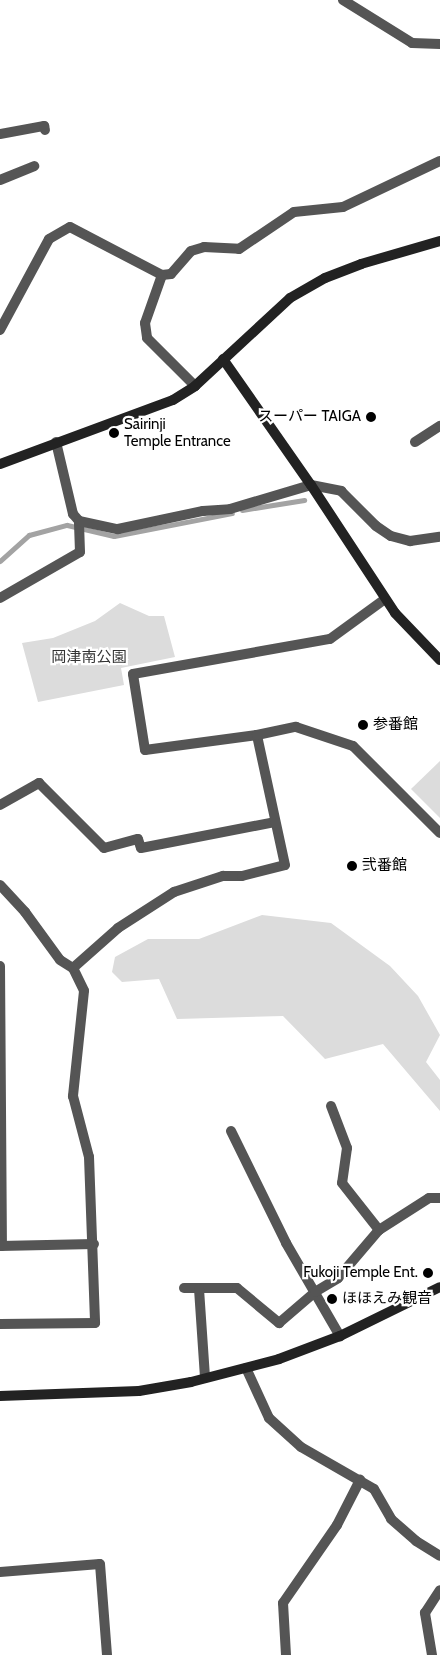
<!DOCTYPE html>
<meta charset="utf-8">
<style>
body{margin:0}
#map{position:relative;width:440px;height:1655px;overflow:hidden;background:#fff;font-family:Cabin,"Noto Sans JP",sans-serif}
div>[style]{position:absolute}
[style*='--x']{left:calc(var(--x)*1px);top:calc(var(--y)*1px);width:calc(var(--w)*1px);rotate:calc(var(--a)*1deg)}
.green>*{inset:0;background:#dcdcdc}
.stream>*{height:5px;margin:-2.5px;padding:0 2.5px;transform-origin:2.5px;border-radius:2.5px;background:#a3a3a3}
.street>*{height:10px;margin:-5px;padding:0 5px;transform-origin:5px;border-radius:5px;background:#555}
.secondary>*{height:10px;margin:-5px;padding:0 5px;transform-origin:5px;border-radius:5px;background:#222}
.dots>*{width:14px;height:14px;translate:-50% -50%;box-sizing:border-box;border:2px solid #fff;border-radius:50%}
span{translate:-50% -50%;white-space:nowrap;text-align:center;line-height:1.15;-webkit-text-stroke:4.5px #fff;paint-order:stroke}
.poi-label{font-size:15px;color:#000}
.right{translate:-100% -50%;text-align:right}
.left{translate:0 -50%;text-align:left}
.park-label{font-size:15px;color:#333}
</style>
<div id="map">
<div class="green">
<div style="clip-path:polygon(120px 603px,149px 616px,164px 616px,175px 657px,121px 668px,124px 685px,38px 702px,22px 643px,53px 638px,95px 621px)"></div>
<div style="clip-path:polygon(440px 761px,440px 818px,411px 789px)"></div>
<div style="clip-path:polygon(262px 915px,331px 923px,390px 966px,418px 996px,440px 1035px,426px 1062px,440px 1080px,440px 1111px,383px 1044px,325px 1059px,283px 1016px,177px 1019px,159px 979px,122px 982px,112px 972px,115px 957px,148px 939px,199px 939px)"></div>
</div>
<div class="stream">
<div style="--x:242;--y:510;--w:63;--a:-9.2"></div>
<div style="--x:0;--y:561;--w:39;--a:-42"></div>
<div style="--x:29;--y:535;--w:39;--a:-15"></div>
<div style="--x:67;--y:525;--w:48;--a:13.2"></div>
<div style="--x:114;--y:536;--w:120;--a:-11"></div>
</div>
<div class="street">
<div style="--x:343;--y:0;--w:81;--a:31.9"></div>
<div style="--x:412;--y:43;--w:28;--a:2"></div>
<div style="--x:0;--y:134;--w:45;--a:-10.3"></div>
<div style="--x:44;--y:126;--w:4;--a:76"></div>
<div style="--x:0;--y:180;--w:37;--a:-22"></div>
<div style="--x:162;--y:275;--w:9;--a:-6"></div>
<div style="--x:171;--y:274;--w:30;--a:-49"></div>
<div style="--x:191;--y:251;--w:14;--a:-17"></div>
<div style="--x:204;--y:247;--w:35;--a:3"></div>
<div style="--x:239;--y:249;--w:66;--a:-33.9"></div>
<div style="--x:294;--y:212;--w:49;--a:-5.8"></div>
<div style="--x:343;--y:207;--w:107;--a:-25.4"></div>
<div style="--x:0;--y:330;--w:103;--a:-61.7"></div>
<div style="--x:49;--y:239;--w:24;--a:-30"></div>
<div style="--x:70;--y:227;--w:104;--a:27.6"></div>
<div style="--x:162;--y:275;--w:51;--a:109.5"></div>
<div style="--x:145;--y:323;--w:15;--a:82"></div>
<div style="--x:147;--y:338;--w:68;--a:45"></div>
<div style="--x:56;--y:442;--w:74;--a:76.7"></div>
<div style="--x:73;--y:514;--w:9;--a:49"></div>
<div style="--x:415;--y:442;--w:30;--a:-33"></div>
<div style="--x:0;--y:598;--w:92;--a:-29.9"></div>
<div style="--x:80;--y:552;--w:31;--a:-92"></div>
<div style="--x:79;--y:521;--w:40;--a:12"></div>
<div style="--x:118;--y:529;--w:87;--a:-12"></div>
<div style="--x:203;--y:511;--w:27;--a:-4"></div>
<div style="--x:230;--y:509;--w:84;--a:-16.5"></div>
<div style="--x:311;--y:485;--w:31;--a:11"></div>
<div style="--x:341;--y:491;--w:49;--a:45"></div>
<div style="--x:376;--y:526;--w:18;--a:34"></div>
<div style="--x:391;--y:536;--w:20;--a:15"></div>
<div style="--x:410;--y:541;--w:30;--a:-8"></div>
<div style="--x:257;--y:735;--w:113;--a:172.4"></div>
<div style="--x:145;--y:750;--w:77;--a:-99"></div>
<div style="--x:133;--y:674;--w:200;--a:-10.1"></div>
<div style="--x:330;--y:639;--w:68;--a:-36"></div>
<div style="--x:0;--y:805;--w:45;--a:-29.4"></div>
<div style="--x:39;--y:783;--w:92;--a:45"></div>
<div style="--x:104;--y:848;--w:35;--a:-15"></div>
<div style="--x:138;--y:839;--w:9;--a:72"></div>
<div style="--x:141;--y:848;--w:136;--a:-11"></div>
<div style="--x:0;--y:885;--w:37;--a:47"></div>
<div style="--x:25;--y:912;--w:59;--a:53.9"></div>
<div style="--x:60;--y:960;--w:15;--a:32"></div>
<div style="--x:73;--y:968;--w:25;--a:64"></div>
<div style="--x:84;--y:991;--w:106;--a:96"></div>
<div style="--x:73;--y:1096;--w:63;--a:75.3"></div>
<div style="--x:89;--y:1157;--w:166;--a:87.9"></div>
<div style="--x:95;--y:1323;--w:95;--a:179.4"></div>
<div style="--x:0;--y:966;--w:280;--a:89.6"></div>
<div style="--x:73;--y:968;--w:60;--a:-41.6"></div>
<div style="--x:118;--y:928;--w:67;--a:-32.7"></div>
<div style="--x:174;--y:892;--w:52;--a:-18.1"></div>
<div style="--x:223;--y:876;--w:19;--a:0"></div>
<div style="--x:242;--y:876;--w:44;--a:-14.3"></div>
<div style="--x:285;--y:865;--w:133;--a:-102.2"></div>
<div style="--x:257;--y:735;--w:40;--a:-12"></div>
<div style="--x:296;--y:727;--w:60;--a:18.4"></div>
<div style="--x:353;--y:746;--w:123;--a:45"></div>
<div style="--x:331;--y:1106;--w:45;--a:69.1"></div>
<div style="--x:347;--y:1148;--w:35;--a:98"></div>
<div style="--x:342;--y:1183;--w:60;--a:51.8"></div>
<div style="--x:231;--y:1131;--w:125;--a:63.8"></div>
<div style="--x:286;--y:1243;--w:108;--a:59.9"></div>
<div style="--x:0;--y:1246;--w:94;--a:-1.2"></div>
<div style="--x:184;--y:1288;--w:53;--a:0"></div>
<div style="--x:237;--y:1288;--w:55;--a:39.8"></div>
<div style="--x:279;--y:1323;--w:48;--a:-40.7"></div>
<div style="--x:315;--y:1292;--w:27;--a:-31"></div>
<div style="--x:338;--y:1278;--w:63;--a:-49.5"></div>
<div style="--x:379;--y:1230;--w:59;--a:-32.6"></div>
<div style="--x:429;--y:1198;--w:11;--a:0"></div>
<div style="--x:199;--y:1289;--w:89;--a:86.1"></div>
<div style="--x:246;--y:1368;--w:55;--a:65.3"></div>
<div style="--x:269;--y:1418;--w:43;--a:42.2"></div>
<div style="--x:301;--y:1447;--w:84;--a:29.9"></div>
<div style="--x:374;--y:1489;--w:34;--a:60"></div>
<div style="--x:391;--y:1519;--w:33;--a:41"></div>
<div style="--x:416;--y:1541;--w:28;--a:32"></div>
<div style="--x:0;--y:1572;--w:100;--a:-4.6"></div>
<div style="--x:100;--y:1564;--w:91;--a:85.6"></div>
<div style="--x:286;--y:1655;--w:52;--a:-93.3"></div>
<div style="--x:283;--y:1603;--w:95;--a:-55.3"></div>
<div style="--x:337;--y:1525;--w:51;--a:-62.9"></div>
<div style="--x:432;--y:1655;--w:43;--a:-99.5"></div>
<div style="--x:425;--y:1613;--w:27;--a:-57"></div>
</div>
<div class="secondary">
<div style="--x:223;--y:359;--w:154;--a:55.1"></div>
<div style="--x:311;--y:485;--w:153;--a:56.7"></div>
<div style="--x:395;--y:613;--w:65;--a:46.2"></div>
<div style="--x:0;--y:464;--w:184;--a:-20.3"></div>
<div style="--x:173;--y:400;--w:26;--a:-32"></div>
<div style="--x:195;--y:386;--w:129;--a:-42.8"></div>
<div style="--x:290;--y:298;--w:40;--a:-29.7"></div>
<div style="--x:325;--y:278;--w:39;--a:-21"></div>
<div style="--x:361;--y:264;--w:82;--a:-16.2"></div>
<div style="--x:0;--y:1396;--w:139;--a:-2.1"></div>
<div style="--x:139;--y:1391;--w:53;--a:-9.8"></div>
<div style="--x:191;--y:1382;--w:91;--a:-14.6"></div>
<div style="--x:279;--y:1359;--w:65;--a:-20.7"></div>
<div style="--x:340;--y:1336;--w:111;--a:-26.1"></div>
</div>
<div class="dots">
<div style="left:371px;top:417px;background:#000"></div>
<div style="left:114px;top:433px;background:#000"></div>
<div style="left:363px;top:725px;background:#000"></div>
<div style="left:352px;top:866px;background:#000"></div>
<div style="left:428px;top:1273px;background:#000"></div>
<div style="left:332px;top:1299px;background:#000"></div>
</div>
<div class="poi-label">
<span class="right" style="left:361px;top:417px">スーパー TAIGA</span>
<span class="left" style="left:124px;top:433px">Sairinji<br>Temple Entrance</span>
<span class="left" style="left:373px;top:725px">参番館</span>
<span class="left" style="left:362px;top:866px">弐番館</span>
<span class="right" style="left:418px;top:1273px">Fukoji Temple Ent.</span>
<span class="left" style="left:342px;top:1299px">ほほえみ観音</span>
</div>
<div class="park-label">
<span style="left:89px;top:658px">岡津南公園</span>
</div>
</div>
